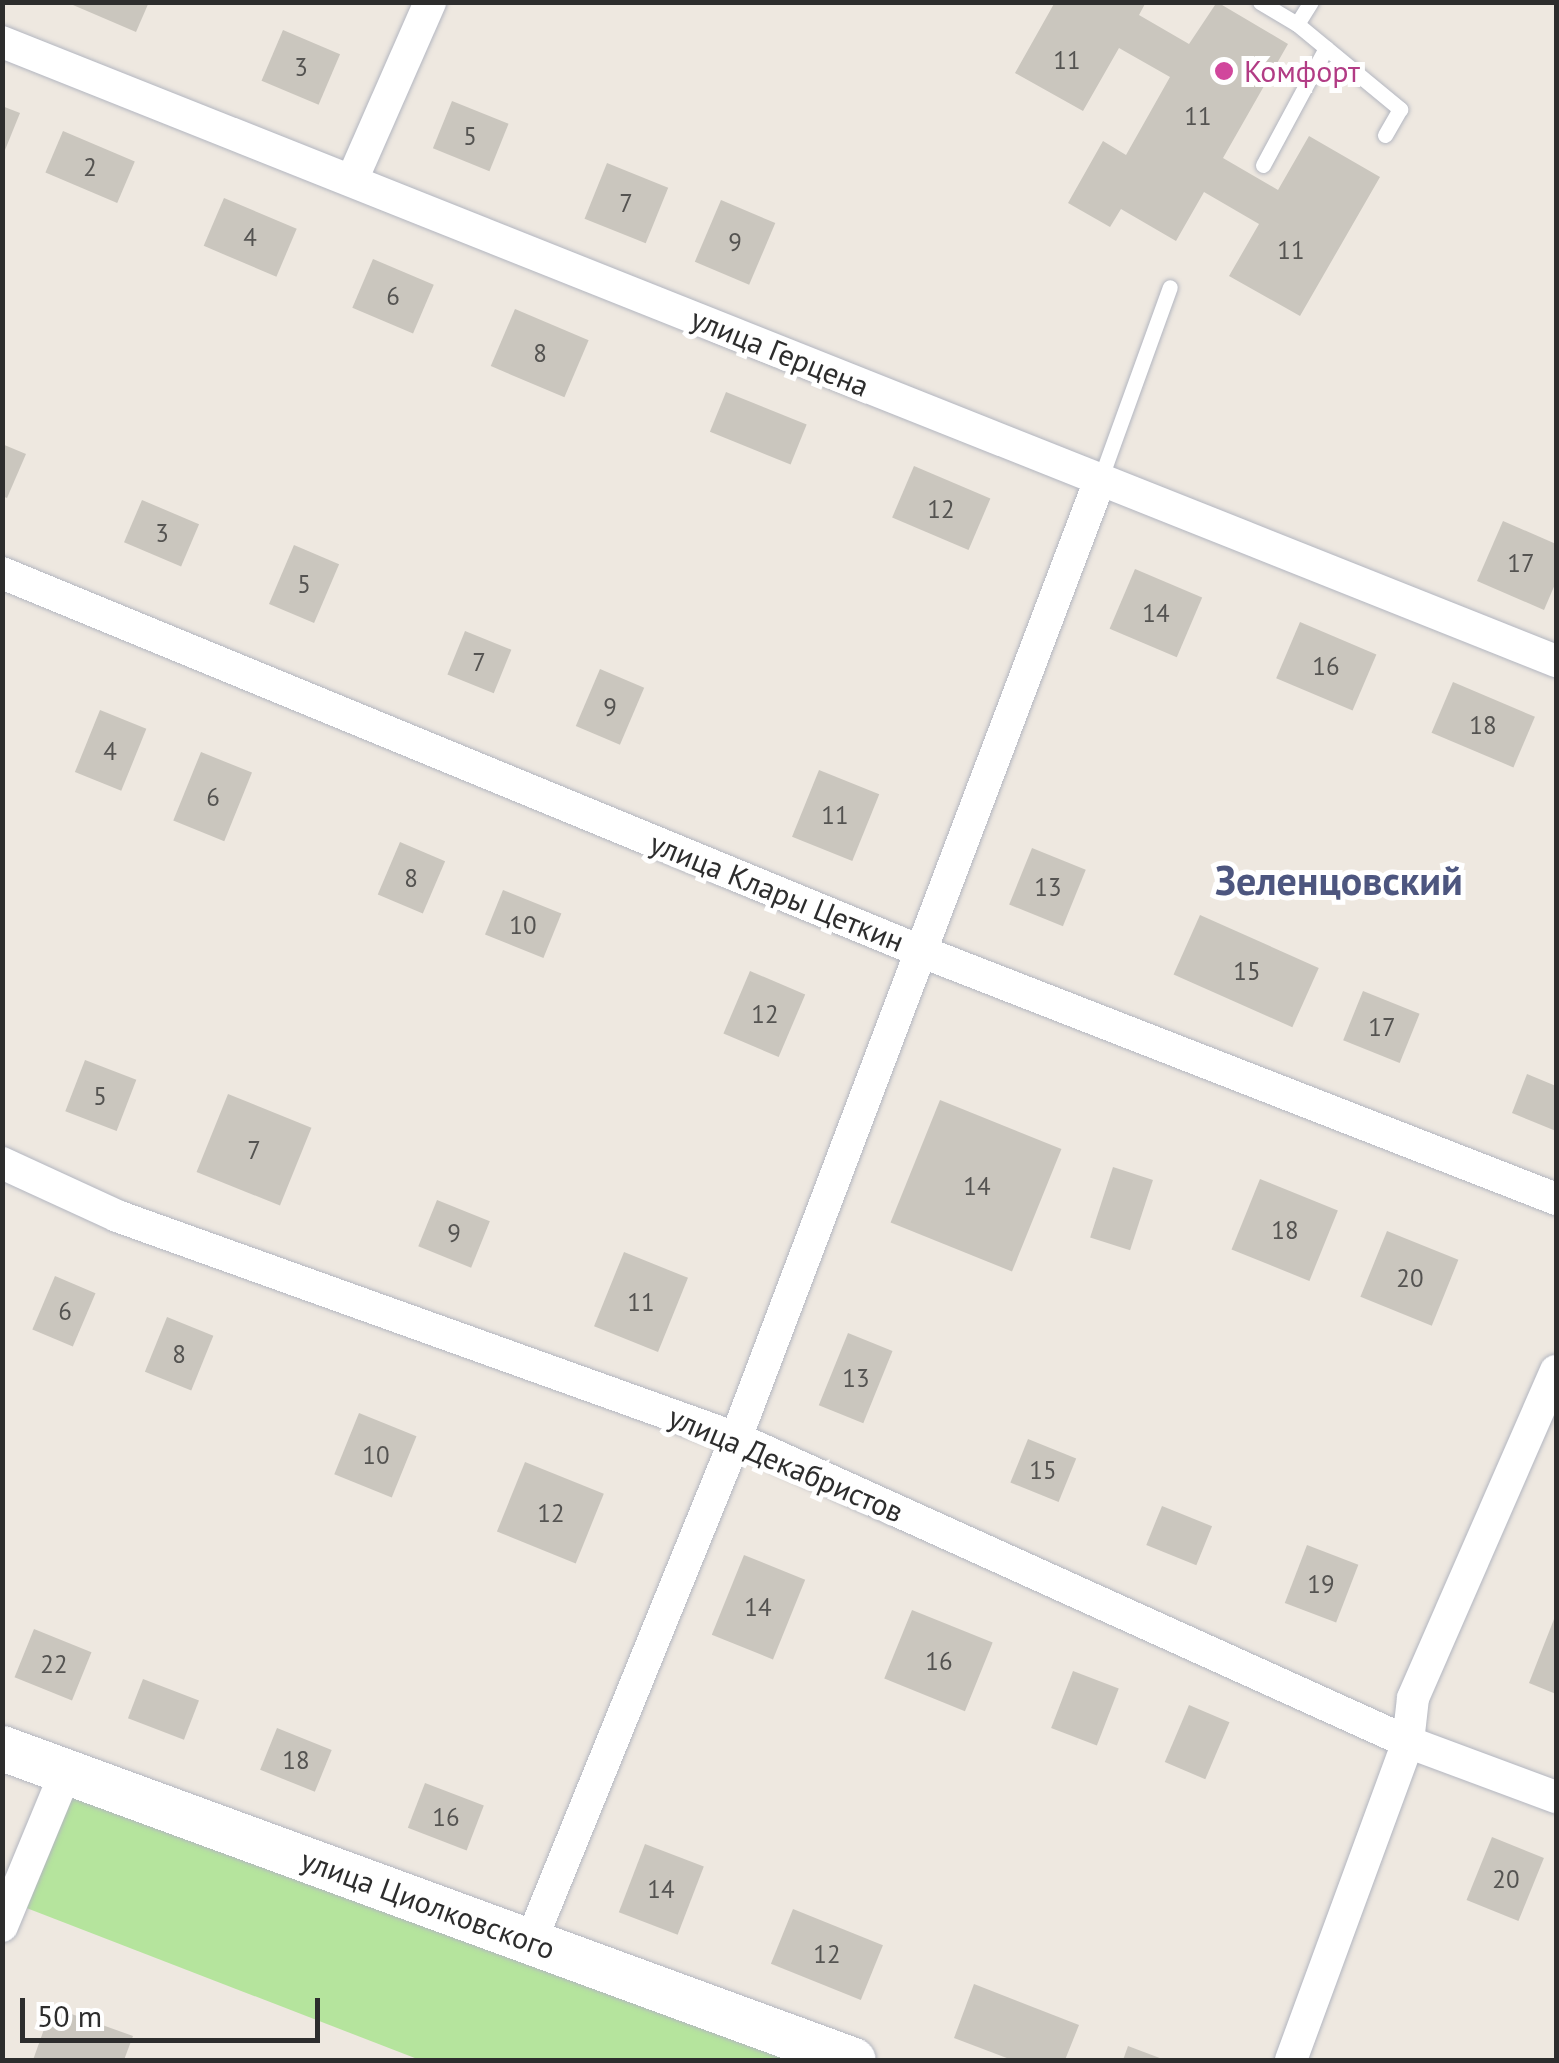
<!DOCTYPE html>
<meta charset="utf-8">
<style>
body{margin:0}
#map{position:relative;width:1559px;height:2063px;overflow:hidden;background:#eee8e0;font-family:"PT Sans",sans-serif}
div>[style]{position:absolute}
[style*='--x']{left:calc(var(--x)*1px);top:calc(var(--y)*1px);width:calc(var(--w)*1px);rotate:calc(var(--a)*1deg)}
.green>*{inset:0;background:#b5e49d}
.building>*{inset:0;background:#cac6be;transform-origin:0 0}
.roads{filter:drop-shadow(0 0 2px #b3b6c0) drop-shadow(0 0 2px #b3b6c0)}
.lane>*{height:15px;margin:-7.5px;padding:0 7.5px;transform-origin:7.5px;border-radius:7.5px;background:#fff}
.street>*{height:32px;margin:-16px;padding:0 16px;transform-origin:16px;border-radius:16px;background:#fff}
.secondary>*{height:45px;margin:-22.5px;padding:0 22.5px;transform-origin:22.5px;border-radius:22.5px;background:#fff}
.dots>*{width:28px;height:28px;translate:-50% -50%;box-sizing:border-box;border:5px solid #fff;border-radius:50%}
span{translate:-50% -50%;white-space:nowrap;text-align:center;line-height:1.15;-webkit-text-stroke:10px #fff;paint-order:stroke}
.number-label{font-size:25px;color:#545351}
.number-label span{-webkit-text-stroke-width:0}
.hotel-label{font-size:30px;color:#b23c85}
.left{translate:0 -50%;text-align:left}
.street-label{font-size:30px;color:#2d2d2d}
.district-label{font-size:40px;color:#4d567f;font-weight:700}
.frame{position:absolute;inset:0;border:5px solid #2d2d2d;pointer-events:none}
.scale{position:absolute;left:20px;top:1998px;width:300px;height:45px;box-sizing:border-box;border:5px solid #2d2d2d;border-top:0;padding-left:12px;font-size:30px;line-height:35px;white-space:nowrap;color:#2d2d2d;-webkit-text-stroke:8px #fff;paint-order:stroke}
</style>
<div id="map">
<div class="green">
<div style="clip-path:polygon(65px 1774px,853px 2060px,420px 2060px,11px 1902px)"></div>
</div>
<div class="building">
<div style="clip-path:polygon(66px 2px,149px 2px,136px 32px)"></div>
<div style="clip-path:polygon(1055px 2px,1146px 2px,1139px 15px,1189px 44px,1217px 2px,1288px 44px,1223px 158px,1278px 190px,1309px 136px,1380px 177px,1300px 316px,1229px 276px,1259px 224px,1204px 192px,1176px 241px,1121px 209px,1110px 227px,1068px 203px,1103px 141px,1126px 155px,1170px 77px,1119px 48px,1083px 111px,1015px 73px)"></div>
<div style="left:283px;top:30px;width:62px;height:55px;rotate:23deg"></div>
<div style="left:452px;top:101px;width:61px;height:51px;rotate:22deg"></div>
<div style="clip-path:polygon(2px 106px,20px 113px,3px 155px,2px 155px)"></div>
<div style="left:63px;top:131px;width:78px;height:45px;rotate:23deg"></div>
<div style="left:607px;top:163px;width:66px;height:60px;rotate:22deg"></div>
<div style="left:224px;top:198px;width:79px;height:52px;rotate:23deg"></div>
<div style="left:721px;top:200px;width:59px;height:67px;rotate:23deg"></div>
<div style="left:373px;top:259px;width:66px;height:53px;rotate:23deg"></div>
<div style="left:515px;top:309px;width:80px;height:62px;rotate:23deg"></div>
<div style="left:726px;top:392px;width:87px;height:43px;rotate:22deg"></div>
<div style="clip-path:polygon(2px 444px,26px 454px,7px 498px,2px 496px)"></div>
<div style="left:914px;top:466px;width:83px;height:56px;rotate:23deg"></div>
<div style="left:142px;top:500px;width:62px;height:46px;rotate:23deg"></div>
<div style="clip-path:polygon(1503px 521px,1556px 544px,1556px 582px,1544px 610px,1477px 581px)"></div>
<div style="left:294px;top:545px;width:49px;height:64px;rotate:23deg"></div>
<div style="left:1135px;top:569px;width:73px;height:65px;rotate:23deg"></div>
<div style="left:1300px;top:622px;width:83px;height:61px;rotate:23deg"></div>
<div style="left:465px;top:631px;width:50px;height:47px;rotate:22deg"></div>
<div style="left:600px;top:669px;width:48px;height:62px;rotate:23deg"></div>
<div style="left:1453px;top:682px;width:89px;height:55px;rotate:23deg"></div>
<div style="left:100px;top:710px;width:50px;height:67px;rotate:22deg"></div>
<div style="left:201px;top:752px;width:55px;height:74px;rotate:22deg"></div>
<div style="left:819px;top:770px;width:65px;height:72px;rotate:22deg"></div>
<div style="left:400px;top:842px;width:49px;height:57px;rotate:23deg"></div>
<div style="left:1032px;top:848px;width:58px;height:61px;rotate:22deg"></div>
<div style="left:503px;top:890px;width:63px;height:48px;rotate:22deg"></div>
<div style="left:1200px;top:915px;width:130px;height:65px;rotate:24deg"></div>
<div style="left:750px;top:971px;width:60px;height:68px;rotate:23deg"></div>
<div style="left:1363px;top:991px;width:61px;height:53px;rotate:22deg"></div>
<div style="left:85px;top:1060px;width:55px;height:55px;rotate:21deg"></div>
<div style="clip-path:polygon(1527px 1074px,1556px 1086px,1556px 1131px,1512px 1113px)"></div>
<div style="left:228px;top:1094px;width:90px;height:84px;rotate:22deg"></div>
<div style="left:940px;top:1100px;width:131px;height:132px;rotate:22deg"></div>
<div style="left:1113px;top:1167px;width:42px;height:74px;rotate:18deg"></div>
<div style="left:1260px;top:1179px;width:84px;height:76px;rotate:22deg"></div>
<div style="left:437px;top:1200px;width:57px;height:50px;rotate:22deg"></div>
<div style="left:1387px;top:1231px;width:77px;height:71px;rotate:22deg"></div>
<div style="left:624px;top:1252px;width:69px;height:80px;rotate:22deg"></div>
<div style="left:55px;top:1276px;width:44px;height:58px;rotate:23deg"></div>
<div style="left:167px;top:1317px;width:50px;height:59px;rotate:22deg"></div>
<div style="left:848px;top:1333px;width:48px;height:78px;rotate:22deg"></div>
<div style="left:359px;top:1413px;width:62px;height:66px;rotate:22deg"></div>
<div style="left:1028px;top:1439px;width:52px;height:47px;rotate:22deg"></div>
<div style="left:525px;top:1462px;width:85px;height:75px;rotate:22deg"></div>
<div style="left:1162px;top:1506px;width:54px;height:42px;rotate:22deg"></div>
<div style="left:1307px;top:1545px;width:55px;height:62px;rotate:21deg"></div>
<div style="left:744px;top:1555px;width:66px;height:86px;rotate:22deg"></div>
<div style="left:912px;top:1610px;width:87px;height:74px;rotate:22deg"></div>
<div style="clip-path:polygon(1556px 1614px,1556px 1694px,1529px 1683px)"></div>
<div style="left:34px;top:1629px;width:62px;height:52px;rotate:22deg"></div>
<div style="left:1073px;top:1671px;width:49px;height:61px;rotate:21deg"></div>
<div style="left:143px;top:1679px;width:60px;height:42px;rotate:21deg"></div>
<div style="left:1189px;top:1705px;width:44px;height:62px;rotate:23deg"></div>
<div style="left:277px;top:1728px;width:59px;height:45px;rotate:22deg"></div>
<div style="left:425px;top:1783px;width:63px;height:48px;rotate:21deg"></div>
<div style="left:1492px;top:1837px;width:56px;height:68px;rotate:22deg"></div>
<div style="left:645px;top:1844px;width:63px;height:73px;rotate:21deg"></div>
<div style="left:793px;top:1909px;width:97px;height:59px;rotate:22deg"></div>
<div style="clip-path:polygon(974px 1984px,1079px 2025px,1065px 2060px,1012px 2060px,954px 2038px)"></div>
<div style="clip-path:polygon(52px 2007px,133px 2036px,124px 2060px,33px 2060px)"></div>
<div style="clip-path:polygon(1128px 2046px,1165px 2060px,1123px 2060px)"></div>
</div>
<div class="roads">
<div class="lane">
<div style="--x:1260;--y:2;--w:43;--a:30.7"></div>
<div style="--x:1297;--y:24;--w:134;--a:39.5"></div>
<div style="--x:1400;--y:109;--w:30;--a:120"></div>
<div style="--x:1297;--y:24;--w:26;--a:-58"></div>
<div style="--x:1263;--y:165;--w:133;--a:-61.7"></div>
<div style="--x:1100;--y:480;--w:205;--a:-70.1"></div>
</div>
<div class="street">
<div style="--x:2;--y:42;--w:1673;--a:21.72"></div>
<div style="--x:352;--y:180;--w:194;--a:-66.3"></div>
<div style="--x:2;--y:573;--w:993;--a:22.38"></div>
<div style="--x:920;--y:951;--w:683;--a:21.3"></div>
<div style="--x:2;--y:1163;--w:127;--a:24.7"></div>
<div style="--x:117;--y:1216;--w:658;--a:19.73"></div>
<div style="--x:736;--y:1438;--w:738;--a:24.34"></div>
<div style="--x:1408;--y:1742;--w:158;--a:20.4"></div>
<div style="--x:2;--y:1926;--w:165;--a:-67.5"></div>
<div style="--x:531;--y:1941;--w:543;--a:-67.83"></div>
<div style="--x:736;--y:1438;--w:1025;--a:-69.2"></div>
<div style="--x:1291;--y:2060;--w:339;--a:-69.8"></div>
<div style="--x:1408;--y:1742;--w:44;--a:-83.5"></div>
<div style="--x:1413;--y:1698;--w:357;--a:-66.4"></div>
</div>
<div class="secondary">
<div style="--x:2;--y:1748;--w:906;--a:20.13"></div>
</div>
</div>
<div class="dots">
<div style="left:1224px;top:71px;background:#d1479c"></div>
</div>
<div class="number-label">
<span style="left:1067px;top:60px">11</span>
<span style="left:301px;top:67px">3</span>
<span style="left:1198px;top:116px">11</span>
<span style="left:470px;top:136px">5</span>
<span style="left:90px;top:167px">2</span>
<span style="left:626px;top:203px">7</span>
<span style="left:250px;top:237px">4</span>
<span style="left:735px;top:242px">9</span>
<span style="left:1291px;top:250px">11</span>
<span style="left:393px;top:296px">6</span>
<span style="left:540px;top:353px">8</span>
<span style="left:941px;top:509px">12</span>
<span style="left:162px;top:533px">3</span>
<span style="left:1521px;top:563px">17</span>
<span style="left:304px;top:584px">5</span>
<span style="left:1156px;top:613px">14</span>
<span style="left:479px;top:662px">7</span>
<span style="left:1326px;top:666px">16</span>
<span style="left:610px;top:707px">9</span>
<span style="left:1483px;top:725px">18</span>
<span style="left:110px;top:751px">4</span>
<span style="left:213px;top:797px">6</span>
<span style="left:835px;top:815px">11</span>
<span style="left:411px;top:878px">8</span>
<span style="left:1048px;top:887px">13</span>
<span style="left:523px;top:925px">10</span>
<span style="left:1247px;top:971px">15</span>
<span style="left:765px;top:1014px">12</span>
<span style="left:1382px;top:1027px">17</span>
<span style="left:100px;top:1096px">5</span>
<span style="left:254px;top:1150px">7</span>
<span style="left:977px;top:1186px">14</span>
<span style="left:1285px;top:1230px">18</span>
<span style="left:454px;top:1233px">9</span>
<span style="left:1410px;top:1278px">20</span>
<span style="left:641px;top:1302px">11</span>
<span style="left:65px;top:1311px">6</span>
<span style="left:179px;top:1354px">8</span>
<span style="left:856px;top:1378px">13</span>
<span style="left:376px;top:1455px">10</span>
<span style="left:1043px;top:1470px">15</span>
<span style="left:551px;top:1513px">12</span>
<span style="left:1321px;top:1584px">19</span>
<span style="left:758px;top:1607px">14</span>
<span style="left:939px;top:1661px">16</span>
<span style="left:54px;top:1664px">22</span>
<span style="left:296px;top:1760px">18</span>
<span style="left:446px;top:1817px">16</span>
<span style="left:1506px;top:1879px">20</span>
<span style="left:661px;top:1889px">14</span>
<span style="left:827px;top:1954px">12</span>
</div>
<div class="hotel-label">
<span class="left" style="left:1244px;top:71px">Комфорт</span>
</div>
<div class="street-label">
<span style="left:780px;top:352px;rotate:22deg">улица Герцена</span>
<span style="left:777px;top:892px;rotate:22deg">улица Клары Цеткин</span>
<span style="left:786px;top:1464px;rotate:23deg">улица Декабристов</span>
<span style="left:428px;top:1904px;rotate:20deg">улица Циолковского</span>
</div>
<div class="district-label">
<span style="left:1339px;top:880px">Зеленцовский</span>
</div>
<div class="frame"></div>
<div class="scale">50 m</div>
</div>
